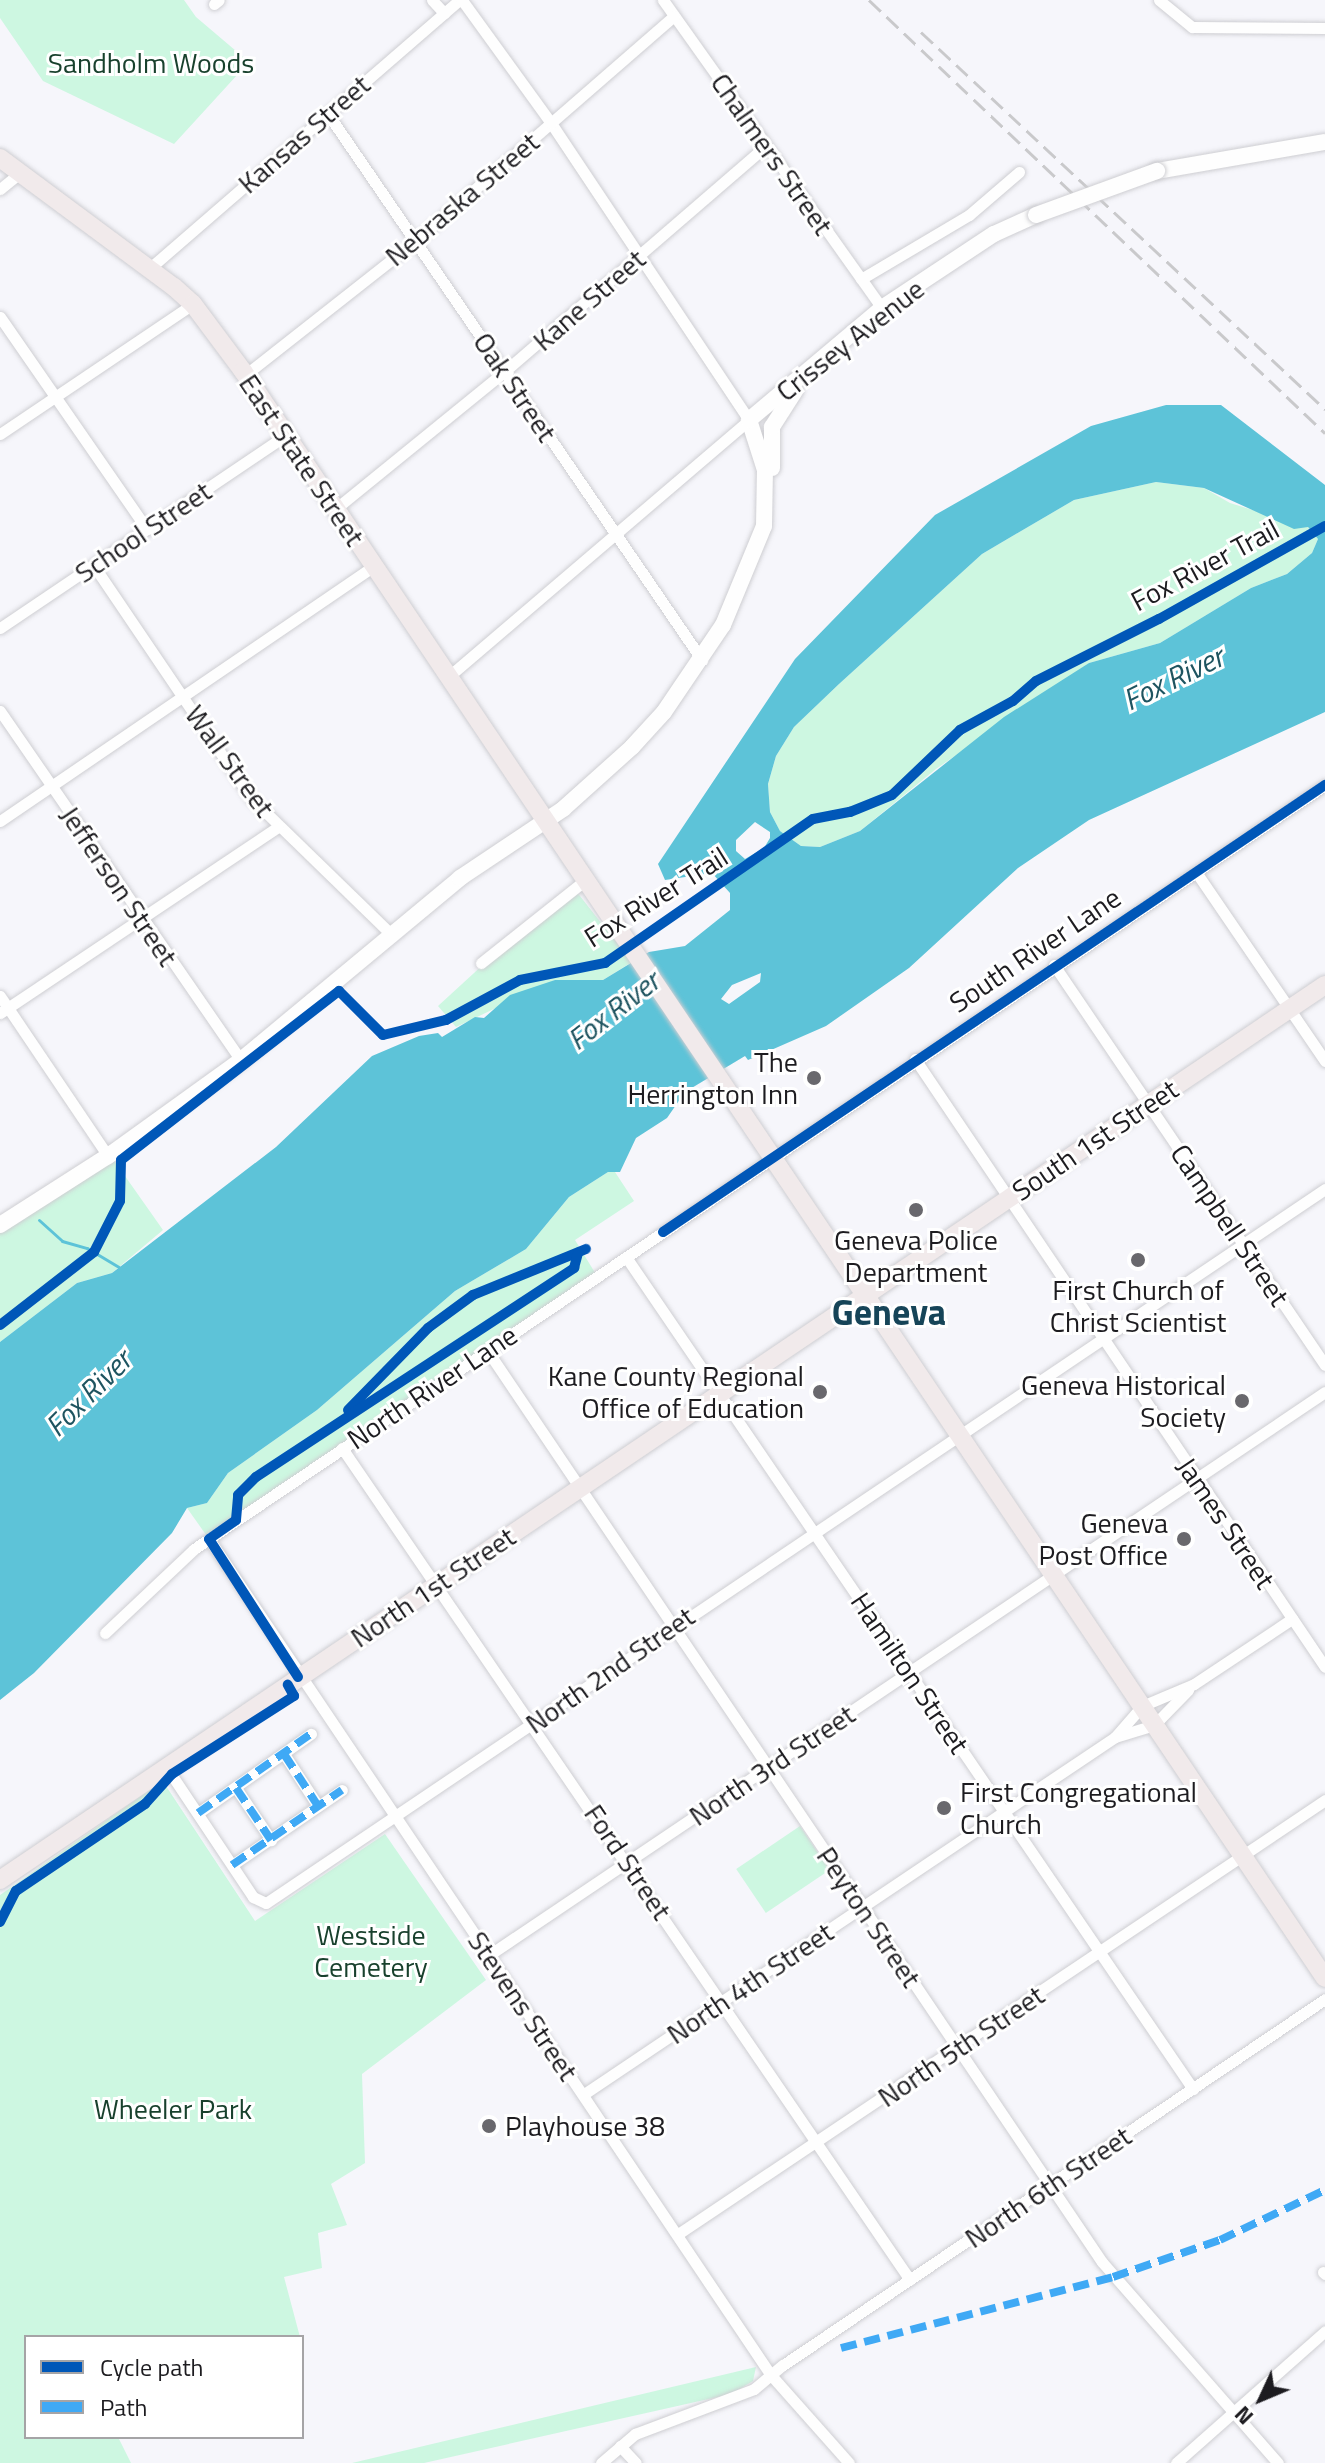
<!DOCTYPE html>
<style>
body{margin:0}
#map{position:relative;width:1325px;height:2463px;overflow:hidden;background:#f6f6fb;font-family:"Titillium Web",sans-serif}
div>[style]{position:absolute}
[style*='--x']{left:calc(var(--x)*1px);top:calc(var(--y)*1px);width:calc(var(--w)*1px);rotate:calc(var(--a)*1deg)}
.green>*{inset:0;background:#cdf7e1;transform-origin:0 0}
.water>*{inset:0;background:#5dc3d8}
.stream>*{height:3px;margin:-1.5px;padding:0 1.5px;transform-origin:1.5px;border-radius:1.5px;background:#5dc3d8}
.roads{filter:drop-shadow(0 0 2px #ceced2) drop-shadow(0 0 2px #ceced2)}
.minor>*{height:11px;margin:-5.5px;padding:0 5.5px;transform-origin:5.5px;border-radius:5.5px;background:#fefefe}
.secondary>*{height:16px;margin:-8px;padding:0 8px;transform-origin:8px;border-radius:8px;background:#fefefe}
.primary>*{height:18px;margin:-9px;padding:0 9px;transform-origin:9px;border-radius:9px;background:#f1eaeb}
.rail>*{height:3px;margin-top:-1.5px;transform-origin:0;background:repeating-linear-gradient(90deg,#c9c9cb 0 16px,transparent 0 24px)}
.bridges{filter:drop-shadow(0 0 2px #ceced2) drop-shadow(0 0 2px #ceced2)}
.secondary-bridge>*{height:16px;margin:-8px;padding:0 8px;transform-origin:8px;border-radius:8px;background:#fefefe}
.quiet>*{height:8px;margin-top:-4px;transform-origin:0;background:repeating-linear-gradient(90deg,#3fa9f5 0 16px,transparent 0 24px)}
.cycleway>*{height:10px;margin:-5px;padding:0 5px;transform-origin:5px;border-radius:5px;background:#0057b8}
.dots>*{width:22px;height:22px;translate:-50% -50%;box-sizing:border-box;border:4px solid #fff;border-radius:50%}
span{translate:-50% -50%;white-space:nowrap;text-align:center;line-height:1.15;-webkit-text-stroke:6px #fff;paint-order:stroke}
.park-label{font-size:28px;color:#18412d}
.street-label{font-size:28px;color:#1d1c20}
.poi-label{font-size:28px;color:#1d1c20}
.right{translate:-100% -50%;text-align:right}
.left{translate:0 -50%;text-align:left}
.water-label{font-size:30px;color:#1e5460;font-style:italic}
.district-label{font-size:36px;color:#164458;font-weight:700}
.legend{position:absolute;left:24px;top:2335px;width:280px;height:104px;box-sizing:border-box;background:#fff;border:2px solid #a5a4a6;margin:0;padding:10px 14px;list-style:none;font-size:24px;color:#1d1c20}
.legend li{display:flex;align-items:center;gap:16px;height:40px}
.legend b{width:40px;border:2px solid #a5a4a6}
.north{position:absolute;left:1221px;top:2359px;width:80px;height:80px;-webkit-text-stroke:6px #fff;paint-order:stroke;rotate:226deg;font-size:22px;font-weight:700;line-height:32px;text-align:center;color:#1d1c20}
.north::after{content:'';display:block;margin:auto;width:28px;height:36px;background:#1d1c20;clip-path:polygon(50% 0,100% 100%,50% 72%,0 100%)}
</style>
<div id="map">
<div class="green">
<div style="clip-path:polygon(0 0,184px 0,196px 17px,249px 62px,174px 144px,43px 81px,0 18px)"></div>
<div style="clip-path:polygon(1156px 482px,1204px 488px,1230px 503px,1308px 527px,1318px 539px,1312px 553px,1287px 574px,1251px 588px,1160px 643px,1089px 663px,936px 769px,860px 831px,820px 847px,801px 846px,780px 831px,770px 812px,768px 784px,776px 756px,794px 727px,839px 684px,982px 554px,1074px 500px)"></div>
<div style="clip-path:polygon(576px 891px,632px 962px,603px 980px,555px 980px,456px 1027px,438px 1006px,511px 939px)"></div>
<div style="clip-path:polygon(113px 1159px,163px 1230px,112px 1273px,77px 1283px,0 1342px,0 1230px)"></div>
<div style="clip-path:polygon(608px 1172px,615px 1172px,634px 1201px,575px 1240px,597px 1276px,209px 1539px,187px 1508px,207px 1503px,228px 1473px,317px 1410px,455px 1291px,526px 1249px,569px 1197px)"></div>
<div style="clip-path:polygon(157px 1785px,166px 1786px,255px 1921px,385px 1834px,486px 1980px,362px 2074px,365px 2163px,331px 2184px,347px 2225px,318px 2233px,322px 2268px,284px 2277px,300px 2337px,26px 2337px,26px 2437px,118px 2437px,131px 2463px,0 2463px,0 1895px)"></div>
<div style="left:800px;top:1826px;width:53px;height:77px;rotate:56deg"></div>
<div style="clip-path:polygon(756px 2367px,753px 2381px,731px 2394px,424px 2463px,352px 2463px)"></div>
</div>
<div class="water">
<div style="clip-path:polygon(evenodd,1166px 405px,1221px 405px,1325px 485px,1325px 712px,1089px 820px,1018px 868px,909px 968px,826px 1026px,748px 1060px,745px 1056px,685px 1092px,667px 1118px,636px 1138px,620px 1172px,608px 1172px,569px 1197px,526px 1249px,455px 1291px,317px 1410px,228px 1473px,207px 1503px,187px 1508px,172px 1533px,34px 1673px,0 1700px,0 1342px,77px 1283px,112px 1273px,276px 1147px,372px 1056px,419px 1036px,438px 1033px,442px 1037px,475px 1017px,484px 1018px,510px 995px,555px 980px,603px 980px,649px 952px,685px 946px,730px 910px,730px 893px,712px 873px,665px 880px,658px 864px,795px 659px,935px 515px,1091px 426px,1166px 405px,1156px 482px,1204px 488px,1294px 529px,1308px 527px,1318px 539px,1312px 553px,1287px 574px,1251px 588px,1160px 643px,1089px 663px,1004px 717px,860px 831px,820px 847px,801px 846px,780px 831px,770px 812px,768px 784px,776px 756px,794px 727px,839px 684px,982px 554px,1074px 500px,1156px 482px,1166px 405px,755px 822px,770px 832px,770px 838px,764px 848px,745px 859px,736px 851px,736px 840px,755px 822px,1166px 405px,761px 973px,760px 982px,729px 1004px,721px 999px,732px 985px,761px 973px)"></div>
</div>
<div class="stream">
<div style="--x:39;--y:1220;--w:31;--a:42"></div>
<div style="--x:62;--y:1241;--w:26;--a:16"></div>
<div style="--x:87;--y:1248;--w:37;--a:31"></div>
</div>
<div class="roads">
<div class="minor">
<div style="--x:432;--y:0;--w:18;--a:47"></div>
<div style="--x:663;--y:0;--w:378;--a:54.6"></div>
<div style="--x:1159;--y:0;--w:43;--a:39.3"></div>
<div style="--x:1192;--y:27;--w:133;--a:0.4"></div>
<div style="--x:214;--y:4;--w:6;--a:-39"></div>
<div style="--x:328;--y:114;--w:662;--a:55.59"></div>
<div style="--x:0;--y:189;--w:27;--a:-39"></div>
<div style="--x:150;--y:268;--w:409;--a:-40.9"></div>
<div style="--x:861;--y:279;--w:126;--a:-30.7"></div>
<div style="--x:969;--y:215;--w:66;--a:-40.7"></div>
<div style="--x:0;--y:317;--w:258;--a:55.3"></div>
<div style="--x:245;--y:375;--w:215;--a:-38.2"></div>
<div style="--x:414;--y:242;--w:344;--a:-41"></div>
<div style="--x:0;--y:434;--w:233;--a:-34"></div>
<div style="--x:334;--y:510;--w:220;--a:-39.1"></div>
<div style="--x:505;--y:371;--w:345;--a:-40.8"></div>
<div style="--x:94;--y:566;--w:282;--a:55.9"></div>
<div style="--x:252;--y:799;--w:195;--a:44.2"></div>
<div style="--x:0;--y:628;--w:344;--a:-34"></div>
<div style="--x:448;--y:677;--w:396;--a:-40.5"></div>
<div style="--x:749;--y:420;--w:357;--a:-123.7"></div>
<div style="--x:551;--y:123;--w:152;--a:-125.9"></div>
<div style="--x:0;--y:711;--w:424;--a:55.4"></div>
<div style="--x:0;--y:821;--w:451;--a:-34.3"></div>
<div style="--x:1196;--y:872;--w:229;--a:55.7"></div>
<div style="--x:481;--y:963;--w:132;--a:-38.5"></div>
<div style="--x:1054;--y:965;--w:483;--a:55.9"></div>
<div style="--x:0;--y:996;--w:193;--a:56"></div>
<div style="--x:0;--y:1013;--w:334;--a:-33.8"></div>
<div style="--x:915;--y:1059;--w:733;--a:56.01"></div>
<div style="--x:626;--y:1257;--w:1007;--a:55.73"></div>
<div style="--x:487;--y:1350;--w:1100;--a:56.01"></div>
<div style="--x:1102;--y:2262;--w:267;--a:48.8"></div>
<div style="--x:342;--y:1448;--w:1007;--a:55.68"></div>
<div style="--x:209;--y:1539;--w:1006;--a:56.1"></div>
<div style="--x:770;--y:2374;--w:119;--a:48.4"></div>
<div style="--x:105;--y:1633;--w:122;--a:-43.3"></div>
<div style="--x:194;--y:1549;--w:1365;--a:-34.04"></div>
<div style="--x:1115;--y:1737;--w:41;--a:-17.1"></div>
<div style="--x:1154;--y:1725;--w:49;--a:-45.8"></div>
<div style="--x:284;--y:1754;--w:62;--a:56.8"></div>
<div style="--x:165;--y:1765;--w:159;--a:56.3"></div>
<div style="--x:253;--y:1897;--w:14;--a:25"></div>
<div style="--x:266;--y:1903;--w:1277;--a:-33.99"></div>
<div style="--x:236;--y:1788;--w:63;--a:56.1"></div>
<div style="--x:198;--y:1813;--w:138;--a:-35"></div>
<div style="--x:232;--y:1865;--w:133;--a:-34.3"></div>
<div style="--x:489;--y:1955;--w:1008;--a:-33.96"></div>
<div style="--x:584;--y:2094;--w:640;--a:-33.91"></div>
<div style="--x:1115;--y:1737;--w:41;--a:-48.9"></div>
<div style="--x:1142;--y:1706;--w:56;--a:-22.9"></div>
<div style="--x:1194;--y:1684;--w:118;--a:-33.6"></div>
<div style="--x:678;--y:2234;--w:779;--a:-33.85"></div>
<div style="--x:1323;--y:2272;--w:3;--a:45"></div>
<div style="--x:620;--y:2446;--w:23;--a:47"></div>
<div style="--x:601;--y:2463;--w:45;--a:-40.5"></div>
<div style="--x:635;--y:2434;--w:127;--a:-20.7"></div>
<div style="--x:754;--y:2389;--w:38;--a:-40"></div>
<div style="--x:783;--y:2365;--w:654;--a:-34.03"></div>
<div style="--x:1176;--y:2463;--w:199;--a:-41.5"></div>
</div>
<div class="secondary">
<div style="--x:1157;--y:171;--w:170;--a:-9.8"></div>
<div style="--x:772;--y:468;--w:41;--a:-90"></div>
<div style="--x:772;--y:427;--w:43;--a:-57.4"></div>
<div style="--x:0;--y:1225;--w:128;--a:-32.6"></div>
<div style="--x:108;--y:1156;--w:164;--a:-35.8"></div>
<div style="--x:241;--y:1060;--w:285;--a:-39.7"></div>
<div style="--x:460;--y:878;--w:124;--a:-33.8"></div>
<div style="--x:563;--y:809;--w:93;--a:-41.9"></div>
<div style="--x:632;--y:747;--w:47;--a:-47.6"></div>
<div style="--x:664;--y:712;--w:105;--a:-55.9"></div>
<div style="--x:723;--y:625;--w:107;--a:-67.5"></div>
<div style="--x:764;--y:526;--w:56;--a:-89"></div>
<div style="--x:765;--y:470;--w:52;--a:-107.7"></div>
<div style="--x:749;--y:420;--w:174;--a:-40.1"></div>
<div style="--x:882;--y:308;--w:134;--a:-33.5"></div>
<div style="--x:994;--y:234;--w:46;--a:-24.3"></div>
</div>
<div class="primary">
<div style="--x:0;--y:158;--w:217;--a:36.6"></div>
<div style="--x:174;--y:287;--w:25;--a:42"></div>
<div style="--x:193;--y:304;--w:84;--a:53.3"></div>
<div style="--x:243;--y:371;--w:1937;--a:56.05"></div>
<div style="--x:0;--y:1880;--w:1599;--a:-34.04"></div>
</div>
</div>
<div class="rail">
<div style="--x:869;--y:0;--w:629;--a:43.52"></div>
<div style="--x:921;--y:32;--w:553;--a:43.02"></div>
</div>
<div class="bridges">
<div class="secondary-bridge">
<div style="--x:1036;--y:215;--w:129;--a:-20"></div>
</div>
</div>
<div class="quiet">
<div style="--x:284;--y:1754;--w:62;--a:56.8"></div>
<div style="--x:236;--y:1788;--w:63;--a:56.1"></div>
<div style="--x:198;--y:1813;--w:138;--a:-35"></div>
<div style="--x:232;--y:1865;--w:133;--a:-34.3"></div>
<div style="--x:841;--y:2348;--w:281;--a:-14.6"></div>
<div style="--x:1113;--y:2277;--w:113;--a:-19.1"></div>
<div style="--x:1220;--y:2240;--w:116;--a:-25.5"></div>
</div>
<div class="cycleway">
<div style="--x:663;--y:1232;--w:799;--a:-34.03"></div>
<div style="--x:0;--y:1325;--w:119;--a:-37.8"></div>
<div style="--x:94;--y:1252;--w:57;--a:-63"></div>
<div style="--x:120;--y:1201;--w:41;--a:-88.6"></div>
<div style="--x:121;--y:1160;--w:276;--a:-37.8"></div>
<div style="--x:339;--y:991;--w:62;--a:45"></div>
<div style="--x:383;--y:1035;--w:65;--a:-13.4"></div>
<div style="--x:446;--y:1020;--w:84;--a:-28.4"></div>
<div style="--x:520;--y:980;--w:87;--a:-11.3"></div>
<div style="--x:605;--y:963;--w:253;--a:-34.7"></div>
<div style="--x:813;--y:819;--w:38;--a:-11"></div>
<div style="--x:850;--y:812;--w:45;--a:-22"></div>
<div style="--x:892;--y:795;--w:94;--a:-43.7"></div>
<div style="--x:960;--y:730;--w:60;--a:-28.7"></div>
<div style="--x:1013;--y:701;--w:30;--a:-41"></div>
<div style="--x:1036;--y:681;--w:138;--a:-26.8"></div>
<div style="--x:1159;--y:619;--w:190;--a:-29.3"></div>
<div style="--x:348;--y:1410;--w:115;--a:-45.7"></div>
<div style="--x:428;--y:1328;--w:56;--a:-36.3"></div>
<div style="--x:473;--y:1295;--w:122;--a:-22.2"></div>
<div style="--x:298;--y:1677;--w:164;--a:-122.8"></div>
<div style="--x:209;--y:1539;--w:33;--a:-35"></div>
<div style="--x:236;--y:1520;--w:25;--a:-85"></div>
<div style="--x:238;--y:1495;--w:25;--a:-45"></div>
<div style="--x:256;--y:1477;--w:381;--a:-33.3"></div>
<div style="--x:574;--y:1268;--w:16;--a:-75"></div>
<div style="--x:0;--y:1922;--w:35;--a:-63"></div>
<div style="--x:16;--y:1891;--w:156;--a:-34"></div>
<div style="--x:145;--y:1804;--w:40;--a:-48"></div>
<div style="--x:172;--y:1774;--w:145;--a:-32.6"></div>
<div style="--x:294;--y:1696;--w:13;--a:-119"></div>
</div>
<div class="dots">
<div style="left:814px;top:1078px;background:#69686d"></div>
<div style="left:916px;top:1210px;background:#69686d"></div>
<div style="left:1138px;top:1260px;background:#69686d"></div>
<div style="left:820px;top:1392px;background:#69686d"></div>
<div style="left:1242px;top:1401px;background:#69686d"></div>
<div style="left:1184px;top:1539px;background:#69686d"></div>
<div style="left:944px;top:1808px;background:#69686d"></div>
<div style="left:489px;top:2126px;background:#69686d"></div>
</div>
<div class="park-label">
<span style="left:151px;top:63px">Sandholm Woods</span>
<span style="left:371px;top:1951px">Westside<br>Cemetery</span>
<span style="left:173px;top:2109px">Wheeler Park</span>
</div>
<div class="street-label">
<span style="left:304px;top:134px;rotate:-41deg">Kansas Street</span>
<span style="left:772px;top:154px;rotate:55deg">Chalmers Street</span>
<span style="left:462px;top:199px;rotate:-40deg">Nebraska Street</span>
<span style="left:589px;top:300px;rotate:-41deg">Kane Street</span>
<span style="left:850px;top:340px;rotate:-38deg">Crissey Avenue</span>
<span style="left:515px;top:387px;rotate:56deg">Oak Street</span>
<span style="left:302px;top:460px;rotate:56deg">East State Street</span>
<span style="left:143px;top:532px;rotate:-34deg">School Street</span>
<span style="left:1205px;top:565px;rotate:-28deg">Fox River Trail</span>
<span style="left:230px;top:761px;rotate:54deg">Wall Street</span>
<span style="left:119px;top:886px;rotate:56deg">Jefferson Street</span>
<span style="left:656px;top:897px;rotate:-32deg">Fox River Trail</span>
<span style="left:1035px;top:950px;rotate:-34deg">South River Lane</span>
<span style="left:1095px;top:1140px;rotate:-34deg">South 1st Street</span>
<span style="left:1230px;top:1225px;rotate:56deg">Campbell Street</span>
<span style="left:432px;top:1387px;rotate:-34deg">North River Lane</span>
<span style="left:1226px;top:1523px;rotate:56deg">James Street</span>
<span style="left:433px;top:1587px;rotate:-34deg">North 1st Street</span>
<span style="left:610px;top:1670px;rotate:-35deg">North 2nd Street</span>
<span style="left:910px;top:1673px;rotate:56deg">Hamilton Street</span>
<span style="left:772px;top:1765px;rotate:-34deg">North 3rd Street</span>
<span style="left:628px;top:1862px;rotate:56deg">Ford Street</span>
<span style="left:869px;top:1917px;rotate:56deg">Peyton Street</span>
<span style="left:750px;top:1983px;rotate:-34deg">North 4th Street</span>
<span style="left:523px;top:2006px;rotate:56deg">Stevens Street</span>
<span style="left:961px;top:2046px;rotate:-34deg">North 5th Street</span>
<span style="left:1048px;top:2187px;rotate:-34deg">North 6th Street</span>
</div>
<div class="poi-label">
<span class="right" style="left:798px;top:1078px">The<br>Herrington Inn</span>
<span style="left:916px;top:1256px">Geneva Police<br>Department</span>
<span style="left:1138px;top:1306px">First Church of<br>Christ Scientist</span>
<span class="right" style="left:804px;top:1392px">Kane County Regional<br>Office of Education</span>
<span class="right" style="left:1226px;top:1401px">Geneva Historical<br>Society</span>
<span class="right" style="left:1168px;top:1539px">Geneva<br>Post Office</span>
<span class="left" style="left:960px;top:1808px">First Congregational<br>Church</span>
<span class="left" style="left:505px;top:2126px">Playhouse 38</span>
</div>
<div class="water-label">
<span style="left:1173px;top:678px;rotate:-26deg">Fox River</span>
<span style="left:613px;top:1010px;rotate:-38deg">Fox River</span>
<span style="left:88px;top:1393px;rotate:-45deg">Fox River</span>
</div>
<div class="district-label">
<span style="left:889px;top:1312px">Geneva</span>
</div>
<ul class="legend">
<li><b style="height:10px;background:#0057b8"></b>Cycle path</li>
<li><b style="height:10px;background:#3fa9f5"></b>Path</li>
</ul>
<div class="north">N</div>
</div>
